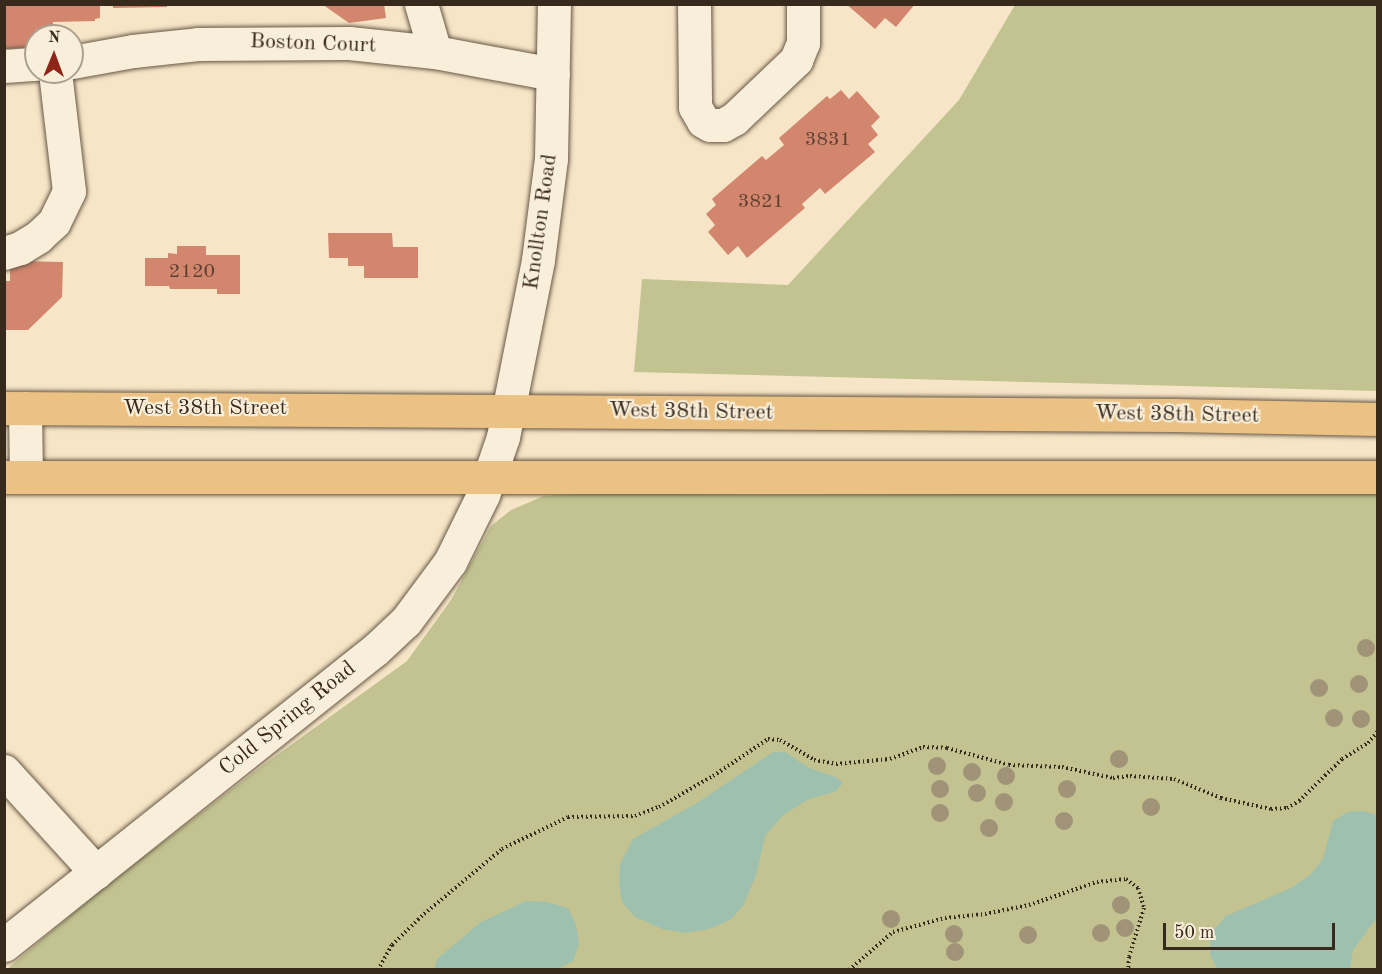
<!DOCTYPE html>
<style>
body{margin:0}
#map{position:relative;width:1382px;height:974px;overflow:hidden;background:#f6e5c6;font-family:"Old Standard TT",serif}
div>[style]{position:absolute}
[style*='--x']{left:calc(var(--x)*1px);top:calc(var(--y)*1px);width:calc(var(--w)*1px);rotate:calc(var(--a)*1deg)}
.green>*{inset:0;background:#c2c391}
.water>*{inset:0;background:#9ec0af}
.building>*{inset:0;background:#d2866e}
.path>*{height:4px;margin-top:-2px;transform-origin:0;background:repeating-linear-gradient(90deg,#37291b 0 1.5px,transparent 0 4.5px)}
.roads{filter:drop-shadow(0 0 2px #675846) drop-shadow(0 0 2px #675846)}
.minor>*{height:33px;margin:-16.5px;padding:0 16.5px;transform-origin:16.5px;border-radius:16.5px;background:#f9eeda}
.major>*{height:33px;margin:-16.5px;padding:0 16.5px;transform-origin:16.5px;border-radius:16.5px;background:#ebc283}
.trees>*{width:18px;height:18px;margin:-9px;border-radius:50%;background:#a09378}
span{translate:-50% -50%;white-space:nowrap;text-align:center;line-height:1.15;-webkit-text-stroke:4.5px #f9eeda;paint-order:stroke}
.number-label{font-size:20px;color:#5e4030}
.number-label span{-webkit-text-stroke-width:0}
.street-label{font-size:22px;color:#37291b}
.frame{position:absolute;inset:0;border:6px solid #37291b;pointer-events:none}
.north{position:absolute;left:24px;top:24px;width:60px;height:60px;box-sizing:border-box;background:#f9eeda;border:2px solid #ab9f8e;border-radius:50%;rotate:1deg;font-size:16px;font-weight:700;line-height:24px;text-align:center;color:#37291b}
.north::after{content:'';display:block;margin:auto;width:21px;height:27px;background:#8f2418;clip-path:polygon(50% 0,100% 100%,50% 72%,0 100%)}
.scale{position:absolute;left:1163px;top:923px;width:172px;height:27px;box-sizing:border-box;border:3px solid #37291b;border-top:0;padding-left:8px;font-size:18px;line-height:21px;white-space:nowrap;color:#37291b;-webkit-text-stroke:4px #f9eeda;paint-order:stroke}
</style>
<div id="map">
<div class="green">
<div style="clip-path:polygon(1015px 5px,1377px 5px,1377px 391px,634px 372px,642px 279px,788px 285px,959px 100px)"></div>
<div style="clip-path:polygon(1377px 492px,1377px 969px,6px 970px,97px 893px,262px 766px,407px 661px,451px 600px,491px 526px,511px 510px,544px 496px,589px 493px,758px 495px)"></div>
</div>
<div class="water">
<div style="clip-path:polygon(773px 752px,785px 752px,809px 768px,836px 777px,843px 783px,835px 792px,809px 799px,783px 815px,765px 836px,756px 875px,743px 906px,730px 920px,709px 929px,685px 933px,662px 929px,635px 917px,622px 902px,619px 882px,620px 864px,633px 839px,697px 803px)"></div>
<div style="clip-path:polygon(1363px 811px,1377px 815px,1377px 918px,1353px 950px,1350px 969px,1218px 969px,1210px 956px,1210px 934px,1226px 916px,1291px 888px,1310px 875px,1323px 859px,1333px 821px,1348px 812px)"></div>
<div style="clip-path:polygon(526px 901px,547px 902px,568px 908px,576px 925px,579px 944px,573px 961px,558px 969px,434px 969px,437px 959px,481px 922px)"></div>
</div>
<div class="building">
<div style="clip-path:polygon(4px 4px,100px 4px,100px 18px,95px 19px,95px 21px,53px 22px,53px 29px,36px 29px,36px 47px,4px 49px)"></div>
<div style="clip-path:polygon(113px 4px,167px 4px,167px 7px,113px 8px)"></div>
<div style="clip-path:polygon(322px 4px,384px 4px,386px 18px,349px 23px)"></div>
<div style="clip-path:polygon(846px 4px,915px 4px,896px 27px,885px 18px,875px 29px)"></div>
<div style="clip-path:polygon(841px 90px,849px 99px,857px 91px,880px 117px,871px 126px,878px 135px,868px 144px,875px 152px,825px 194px,820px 188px,802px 204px,805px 208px,747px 258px,738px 246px,728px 255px,708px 232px,715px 225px,706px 214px,716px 205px,712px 199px,762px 156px,766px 160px,784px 145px,779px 138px,827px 96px,830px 99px)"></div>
<div style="clip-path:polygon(328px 233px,392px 233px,393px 247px,418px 247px,418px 278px,364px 278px,364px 266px,348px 266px,348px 258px,329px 258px)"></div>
<div style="clip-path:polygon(177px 246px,206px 246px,206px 255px,240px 255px,240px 294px,217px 294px,217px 289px,170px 289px,169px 286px,145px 286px,145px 258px,168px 258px,168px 253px,177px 254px)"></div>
<div style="clip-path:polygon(15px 261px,63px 262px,62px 297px,28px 330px,4px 330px,4px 281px,10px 281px,10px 264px)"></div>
</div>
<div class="path">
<div style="--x:378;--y:970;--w:29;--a:-61"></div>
<div style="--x:392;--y:945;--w:45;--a:-44.1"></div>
<div style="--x:424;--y:914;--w:102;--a:-39.8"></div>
<div style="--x:502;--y:849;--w:73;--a:-25.9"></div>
<div style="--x:568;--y:817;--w:67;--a:-0.9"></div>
<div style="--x:635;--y:816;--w:26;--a:-21"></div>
<div style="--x:659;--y:807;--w:62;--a:-29.9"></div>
<div style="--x:713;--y:776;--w:66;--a:-33.9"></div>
<div style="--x:768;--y:739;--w:12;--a:5"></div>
<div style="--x:780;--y:740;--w:39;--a:30"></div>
<div style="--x:814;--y:760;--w:22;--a:10"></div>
<div style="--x:836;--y:764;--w:54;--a:-5.3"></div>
<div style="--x:890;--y:759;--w:35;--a:-20"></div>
<div style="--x:923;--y:747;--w:24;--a:2"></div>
<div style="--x:947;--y:748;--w:64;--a:15.3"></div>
<div style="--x:1009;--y:765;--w:53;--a:2.2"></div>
<div style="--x:1062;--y:767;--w:52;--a:12.2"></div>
<div style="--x:1113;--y:778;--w:17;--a:-7"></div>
<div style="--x:1130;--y:776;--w:44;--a:3.9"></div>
<div style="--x:1174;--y:779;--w:51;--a:22"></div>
<div style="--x:1221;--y:798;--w:51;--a:12.4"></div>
<div style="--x:1271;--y:809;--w:16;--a:-4"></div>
<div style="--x:1287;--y:808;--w:14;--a:-30"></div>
<div style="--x:1299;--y:801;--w:60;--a:-44.3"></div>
<div style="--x:1342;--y:759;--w:31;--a:-32"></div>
<div style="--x:1368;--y:743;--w:16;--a:-50"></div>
<div style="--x:849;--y:970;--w:58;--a:-40.8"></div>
<div style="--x:893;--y:932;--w:54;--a:-15.1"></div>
<div style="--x:945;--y:918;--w:40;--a:-5.7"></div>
<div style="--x:985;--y:914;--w:45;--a:-11.6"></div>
<div style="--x:1029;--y:905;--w:72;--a:-18.7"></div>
<div style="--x:1097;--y:882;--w:29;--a:-6"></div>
<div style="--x:1126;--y:879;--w:15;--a:37"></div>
<div style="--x:1138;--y:888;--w:21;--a:73"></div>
<div style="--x:1144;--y:908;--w:51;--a:107"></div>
<div style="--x:1129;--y:957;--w:13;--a:94"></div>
</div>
<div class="roads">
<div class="minor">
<div style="--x:421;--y:4;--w:50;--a:73.7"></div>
<div style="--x:694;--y:4;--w:103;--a:89.4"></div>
<div style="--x:695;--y:107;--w:16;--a:60"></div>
<div style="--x:703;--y:121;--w:8;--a:30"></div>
<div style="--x:710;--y:125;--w:13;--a:0"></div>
<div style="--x:723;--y:125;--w:13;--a:-29"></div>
<div style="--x:734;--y:119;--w:86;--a:-43.6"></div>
<div style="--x:796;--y:60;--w:18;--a:-68"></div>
<div style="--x:803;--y:43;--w:39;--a:-90"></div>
<div style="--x:72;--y:62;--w:62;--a:-10.2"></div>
<div style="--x:133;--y:51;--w:65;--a:-6.1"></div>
<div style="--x:198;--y:44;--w:151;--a:-0.4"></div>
<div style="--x:349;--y:43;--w:86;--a:6"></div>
<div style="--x:435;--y:52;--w:120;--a:10.6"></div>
<div style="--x:4;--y:66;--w:32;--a:-4"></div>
<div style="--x:4;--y:253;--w:17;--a:-17"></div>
<div style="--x:20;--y:248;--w:21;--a:-31"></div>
<div style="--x:38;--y:237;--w:22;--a:-43"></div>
<div style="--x:54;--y:222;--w:34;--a:-64"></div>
<div style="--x:69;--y:191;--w:120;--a:-96.7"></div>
<div style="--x:25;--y:408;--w:69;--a:89.2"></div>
<div style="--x:4;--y:771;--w:137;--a:47.7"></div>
<div style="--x:4;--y:945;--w:474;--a:-38.5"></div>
<div style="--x:375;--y:650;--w:42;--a:-43.1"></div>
<div style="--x:406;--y:621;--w:74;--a:-53.3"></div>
<div style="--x:450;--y:562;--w:75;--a:-63.8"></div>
<div style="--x:483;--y:495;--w:61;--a:-71"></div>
<div style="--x:503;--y:437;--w:180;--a:-78.8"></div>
<div style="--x:538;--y:260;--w:102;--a:-82.7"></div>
<div style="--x:551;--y:159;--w:155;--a:-88.9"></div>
</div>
<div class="major">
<div style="--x:4;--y:408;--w:1170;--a:0.34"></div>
<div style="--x:1174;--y:415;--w:204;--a:1.1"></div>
<div style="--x:4;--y:477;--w:1374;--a:0"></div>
</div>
</div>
<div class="trees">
<div style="left:1366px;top:648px"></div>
<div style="left:1359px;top:684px"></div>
<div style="left:1319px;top:688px"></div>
<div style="left:1334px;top:718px"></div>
<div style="left:1361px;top:719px"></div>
<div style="left:1119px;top:759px"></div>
<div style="left:937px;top:766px"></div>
<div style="left:972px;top:772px"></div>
<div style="left:1006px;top:776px"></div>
<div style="left:940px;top:789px"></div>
<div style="left:1067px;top:789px"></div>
<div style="left:977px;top:793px"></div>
<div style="left:1004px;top:802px"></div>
<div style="left:1151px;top:807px"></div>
<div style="left:940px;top:813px"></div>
<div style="left:1064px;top:821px"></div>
<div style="left:989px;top:828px"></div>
<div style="left:1121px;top:905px"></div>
<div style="left:891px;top:919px"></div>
<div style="left:1125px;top:928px"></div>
<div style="left:1101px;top:933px"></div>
<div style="left:954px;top:934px"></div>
<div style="left:1028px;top:935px"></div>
<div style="left:955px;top:952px"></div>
</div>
<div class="number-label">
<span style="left:828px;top:140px">3831</span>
<span style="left:761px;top:202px">3821</span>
<span style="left:192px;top:272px">2120</span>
</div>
<div class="street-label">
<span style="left:313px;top:44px;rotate:2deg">Boston Court</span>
<span style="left:541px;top:222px;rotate:-82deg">Knollton Road</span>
<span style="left:205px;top:409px">West 38th Street</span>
<span style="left:691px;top:412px;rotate:1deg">West 38th Street</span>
<span style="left:1177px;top:415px;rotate:1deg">West 38th Street</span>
<span style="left:288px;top:719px;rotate:-39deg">Cold Spring Road</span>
</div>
<div class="frame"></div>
<div class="north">N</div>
<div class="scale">50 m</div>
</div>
